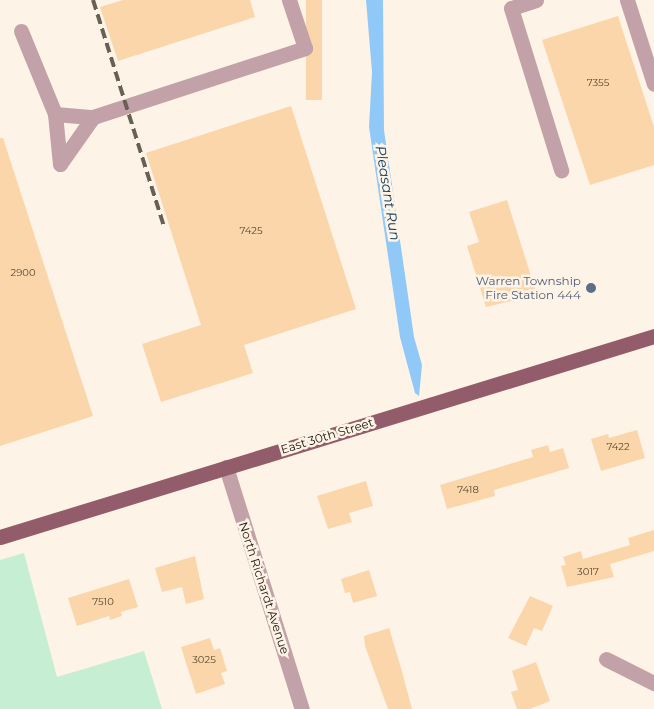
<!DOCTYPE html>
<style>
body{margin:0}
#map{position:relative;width:654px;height:709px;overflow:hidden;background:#fdf3e7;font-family:Montserrat,sans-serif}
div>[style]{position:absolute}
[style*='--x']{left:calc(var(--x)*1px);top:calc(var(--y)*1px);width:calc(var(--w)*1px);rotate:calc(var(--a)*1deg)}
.green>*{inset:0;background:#c6eed3}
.water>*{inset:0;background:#90c9f7}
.building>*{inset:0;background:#fad6aa;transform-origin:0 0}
.minor>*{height:15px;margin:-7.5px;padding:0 7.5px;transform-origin:7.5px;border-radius:7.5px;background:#c2a1a9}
.major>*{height:15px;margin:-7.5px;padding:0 7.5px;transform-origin:7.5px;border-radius:7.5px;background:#935c6a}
.rail>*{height:4px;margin-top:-2px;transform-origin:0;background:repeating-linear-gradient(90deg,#686054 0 10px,transparent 0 15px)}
.dots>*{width:14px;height:14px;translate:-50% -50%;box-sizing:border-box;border:2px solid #fdf3e7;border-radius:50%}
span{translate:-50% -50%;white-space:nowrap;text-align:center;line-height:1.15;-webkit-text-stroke:5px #fdf3e7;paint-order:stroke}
.number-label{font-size:10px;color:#564834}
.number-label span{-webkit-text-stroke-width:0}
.service-label{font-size:12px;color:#4e5e75}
.right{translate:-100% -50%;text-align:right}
.street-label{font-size:12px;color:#20180d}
.water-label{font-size:14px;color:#0d3957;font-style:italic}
</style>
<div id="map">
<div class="green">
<div style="clip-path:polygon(24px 553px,57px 677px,144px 651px,162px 709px,0 709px,0 560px)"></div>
</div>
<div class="water">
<div style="clip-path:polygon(366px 0,383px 0,384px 130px,414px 337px,422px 365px,419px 396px,415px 393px,400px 337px,369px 127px,372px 72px)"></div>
</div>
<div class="building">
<div style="clip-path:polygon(123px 0,250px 0,255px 17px,118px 61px,100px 7px)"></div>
<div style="left:306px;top:0;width:16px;height:100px"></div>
<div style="clip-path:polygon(618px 16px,654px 127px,654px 165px,590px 185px,542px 40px)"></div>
<div style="clip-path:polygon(291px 106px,356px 309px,244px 345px,253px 373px,161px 402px,142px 344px,201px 325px,146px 153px)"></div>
<div style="clip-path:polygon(0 138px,3px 138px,93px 416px,0 446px)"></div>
<div style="clip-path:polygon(507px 200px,537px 295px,486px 307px,467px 246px,479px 242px,469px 212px)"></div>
<div style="clip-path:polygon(637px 430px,645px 458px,601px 471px,591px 439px,608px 434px,609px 438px)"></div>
<div style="clip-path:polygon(548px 445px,550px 452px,563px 448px,569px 468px,494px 490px,495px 496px,447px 509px,440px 485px,533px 457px,531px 450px)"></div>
<div style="clip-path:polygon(366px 481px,373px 506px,349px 513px,352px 522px,328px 529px,317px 496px)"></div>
<div style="clip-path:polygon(654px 530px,654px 551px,610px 564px,614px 577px,567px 587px,561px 566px,566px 565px,563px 557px,581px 551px,583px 559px,630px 545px,628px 538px)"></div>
<div style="clip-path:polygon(195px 556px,204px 599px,186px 604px,182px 587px,162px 592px,155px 568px)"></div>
<div style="clip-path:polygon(369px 570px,377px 596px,353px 603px,350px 592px,345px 593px,341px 579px)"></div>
<div style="clip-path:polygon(129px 579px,138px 607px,121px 612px,122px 616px,110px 620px,109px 616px,77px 626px,68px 598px)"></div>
<div style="clip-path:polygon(530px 596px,553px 606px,542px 631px,534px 628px,526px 646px,508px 638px)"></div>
<div style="clip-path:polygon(389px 628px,401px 668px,412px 709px,388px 709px,365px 646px,364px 636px)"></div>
<div style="clip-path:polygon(210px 638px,214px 650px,220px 648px,227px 671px,221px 673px,225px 684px,196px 694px,181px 647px)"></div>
<div style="clip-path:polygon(536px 662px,550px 701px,530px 709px,517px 709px,511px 692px,518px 690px,512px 671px)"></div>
</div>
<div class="minor">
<div style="--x:536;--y:0;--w:26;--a:162"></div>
<div style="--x:511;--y:8;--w:170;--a:72.8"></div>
<div style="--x:627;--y:0;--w:88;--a:72.2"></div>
<div style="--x:21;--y:31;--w:90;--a:67.7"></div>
<div style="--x:60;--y:164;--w:57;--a:-54.9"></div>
<div style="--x:93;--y:117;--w:223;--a:-18"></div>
<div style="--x:305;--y:48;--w:51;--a:-108.4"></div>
<div style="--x:60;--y:164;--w:50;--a:-95.7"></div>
<div style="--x:55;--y:114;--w:38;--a:5"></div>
<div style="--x:226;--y:467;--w:254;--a:72.6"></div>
<div style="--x:606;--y:659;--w:54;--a:26.6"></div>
</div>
<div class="major">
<div style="--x:0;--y:537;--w:684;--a:-17.08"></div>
</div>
<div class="rail">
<div style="--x:93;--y:0;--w:235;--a:72.6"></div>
</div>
<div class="dots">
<div style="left:591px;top:288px;background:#5c6f8a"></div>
</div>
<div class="number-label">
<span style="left:598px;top:83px">7355</span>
<span style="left:251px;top:231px">7425</span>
<span style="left:23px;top:273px">2900</span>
<span style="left:618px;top:447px">7422</span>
<span style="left:468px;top:490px">7418</span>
<span style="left:588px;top:572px">3017</span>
<span style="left:103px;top:602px">7510</span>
<span style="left:204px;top:660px">3025</span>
</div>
<div class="service-label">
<span class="right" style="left:581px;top:288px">Warren Township<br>Fire Station 444</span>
</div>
<div class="street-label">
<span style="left:327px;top:436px;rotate:-17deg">East 30th Street</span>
<span style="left:264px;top:588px;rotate:72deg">North Richardt Avenue</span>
</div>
<div class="water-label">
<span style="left:388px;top:193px;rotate:81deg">Pleasant Run</span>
</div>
</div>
